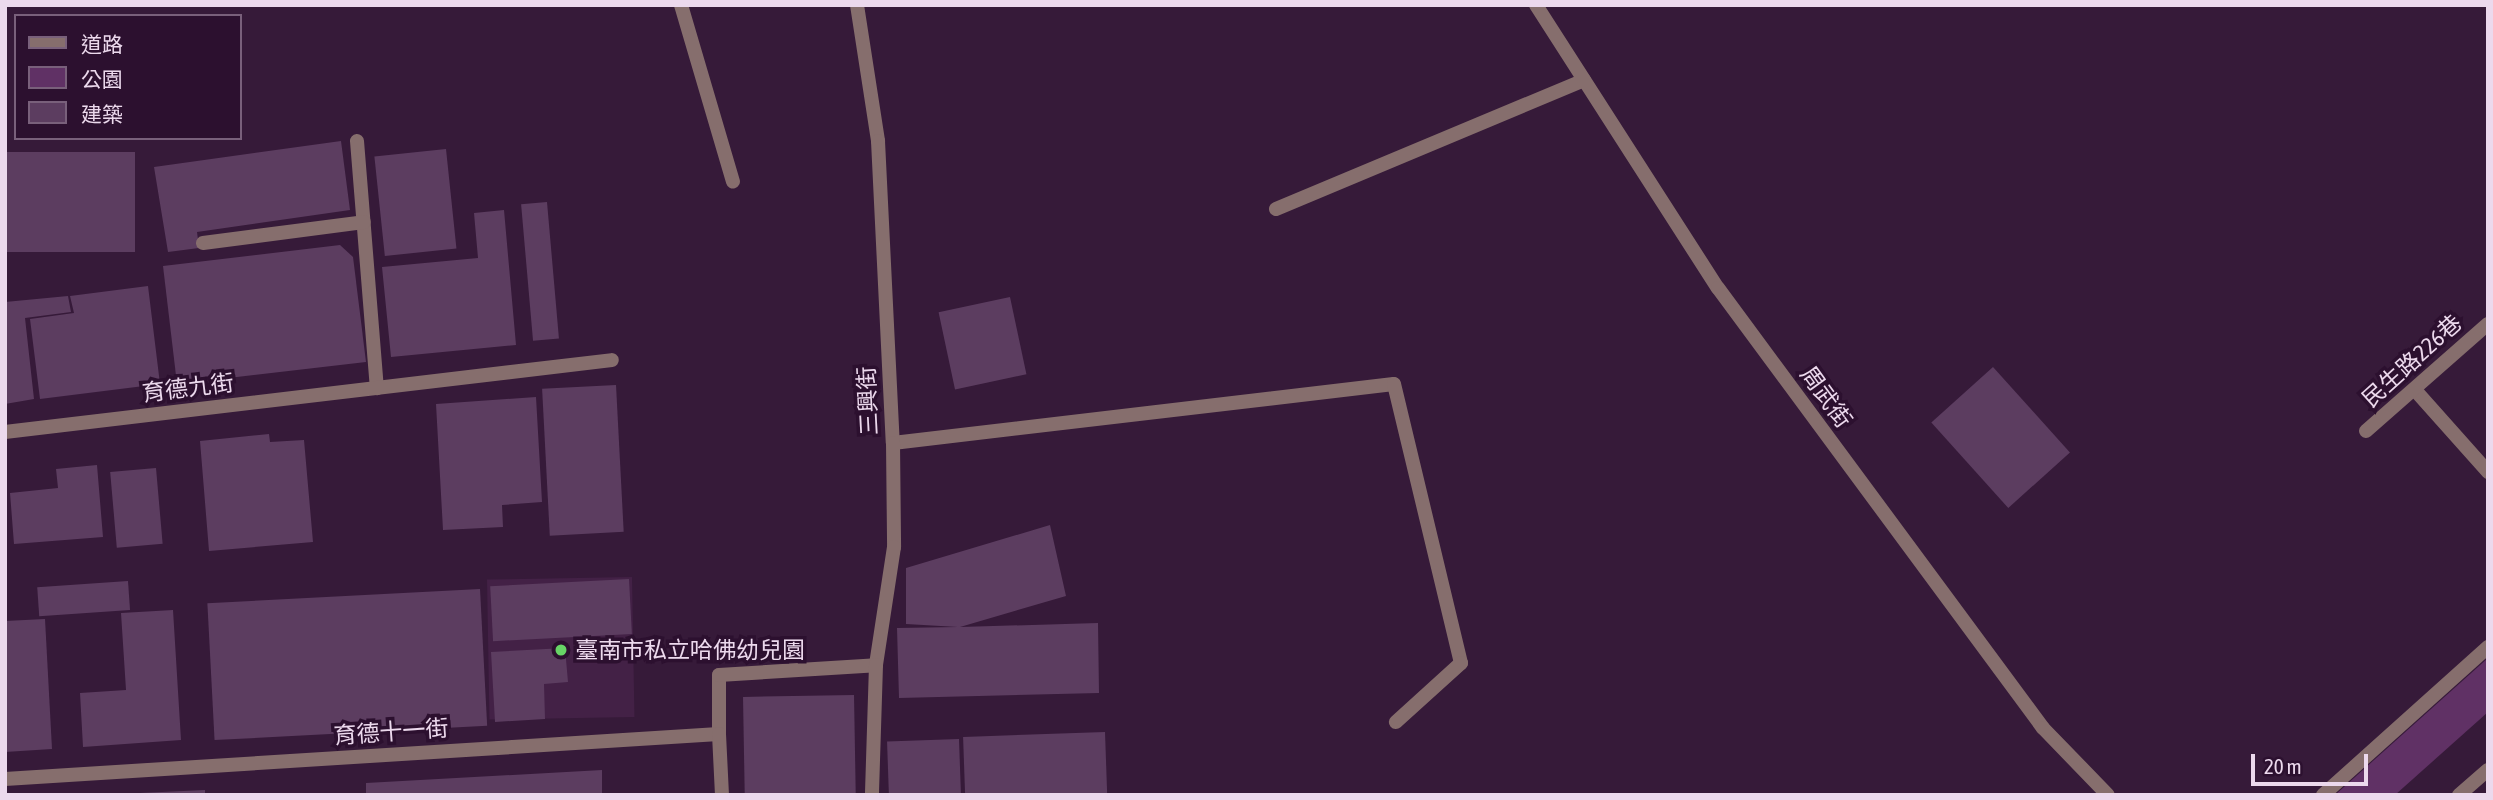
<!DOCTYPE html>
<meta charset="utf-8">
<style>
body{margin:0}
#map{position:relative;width:2493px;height:800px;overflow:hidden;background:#361a39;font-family:"Asap Condensed","Noto Sans TC",sans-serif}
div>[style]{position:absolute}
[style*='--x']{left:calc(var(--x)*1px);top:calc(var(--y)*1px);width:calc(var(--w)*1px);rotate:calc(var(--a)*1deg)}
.built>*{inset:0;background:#432146;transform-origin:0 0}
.green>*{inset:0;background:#603165}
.building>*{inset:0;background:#5c3d60;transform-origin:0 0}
.service>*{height:14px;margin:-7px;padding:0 7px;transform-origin:7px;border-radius:7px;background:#866e6d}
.minor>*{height:14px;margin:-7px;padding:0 7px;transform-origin:7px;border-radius:7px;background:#866e6d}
.tertiary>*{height:14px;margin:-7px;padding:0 7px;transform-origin:7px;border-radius:7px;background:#866e6d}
.dots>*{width:19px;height:19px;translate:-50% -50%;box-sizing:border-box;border:4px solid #2c102f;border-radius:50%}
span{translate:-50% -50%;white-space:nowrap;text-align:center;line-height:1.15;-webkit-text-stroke:7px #2c102f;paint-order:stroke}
.street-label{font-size:23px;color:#ecd9ed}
.poi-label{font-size:23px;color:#ecd9ed}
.left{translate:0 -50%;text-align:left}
.frame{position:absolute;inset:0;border:7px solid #ecd9ed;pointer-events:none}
.legend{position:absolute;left:14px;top:14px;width:228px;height:126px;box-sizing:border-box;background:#2c102f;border:2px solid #79607b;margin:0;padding:9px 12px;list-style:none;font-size:21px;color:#ecd9ed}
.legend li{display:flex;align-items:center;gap:14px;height:35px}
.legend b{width:35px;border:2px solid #79607b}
.scale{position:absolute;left:2251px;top:754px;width:117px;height:32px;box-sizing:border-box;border:4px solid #ecd9ed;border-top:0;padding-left:9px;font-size:21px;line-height:24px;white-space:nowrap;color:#ecd9ed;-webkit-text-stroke:5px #2c102f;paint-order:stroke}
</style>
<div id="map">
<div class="built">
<div style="left:632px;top:577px;width:140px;height:145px;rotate:89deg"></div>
</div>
<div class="green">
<div style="clip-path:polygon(2488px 658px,2488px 712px,2395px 795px,2335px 795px)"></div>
</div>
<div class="building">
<div style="clip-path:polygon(341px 141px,350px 210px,197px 232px,199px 248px,168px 252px,154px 167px)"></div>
<div style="left:446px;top:149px;width:100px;height:72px;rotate:84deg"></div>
<div style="left:5px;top:152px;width:130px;height:100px"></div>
<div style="left:547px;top:202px;width:137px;height:26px;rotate:85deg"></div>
<div style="clip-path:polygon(504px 210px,516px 345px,391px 357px,382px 267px,478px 258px,474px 213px)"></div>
<div style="clip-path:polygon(340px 245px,353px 257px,366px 362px,177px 384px,163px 266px)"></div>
<div style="clip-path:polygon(148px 286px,160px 384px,40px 399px,30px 319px,74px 313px,70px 296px)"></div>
<div style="clip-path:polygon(68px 296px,71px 312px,25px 318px,34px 399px,5px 404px,5px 302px)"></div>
<div style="left:1010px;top:297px;width:79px;height:73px;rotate:78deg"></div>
<div style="left:1993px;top:367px;width:115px;height:83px;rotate:48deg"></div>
<div style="left:616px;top:385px;width:147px;height:74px;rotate:87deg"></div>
<div style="clip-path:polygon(536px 397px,542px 502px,502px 505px,503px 527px,443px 530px,436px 404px)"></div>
<div style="clip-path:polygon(269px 434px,270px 442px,304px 440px,313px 542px,209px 551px,200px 441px)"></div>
<div style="clip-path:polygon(97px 465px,103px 537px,14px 544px,10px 493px,58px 488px,56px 469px)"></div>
<div style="left:156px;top:468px;width:76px;height:46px;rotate:85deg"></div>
<div style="clip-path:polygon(1050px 525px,1066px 596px,960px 627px,1098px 623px,1099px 693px,899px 698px,897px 628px,958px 627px,906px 624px,906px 568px)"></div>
<div style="left:629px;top:579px;width:55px;height:139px;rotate:87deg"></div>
<div style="left:128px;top:581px;width:29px;height:91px;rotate:86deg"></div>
<div style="left:480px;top:589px;width:137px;height:273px;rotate:87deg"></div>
<div style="clip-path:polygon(173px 610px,181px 740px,83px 747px,80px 693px,126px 690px,121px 613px)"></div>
<div style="clip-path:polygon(45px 619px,52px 749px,5px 752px,5px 621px)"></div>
<div style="clip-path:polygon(565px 648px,568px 682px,544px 684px,545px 719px,495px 722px,491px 652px)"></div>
<div style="left:854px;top:695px;width:100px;height:111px;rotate:89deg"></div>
<div style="left:1105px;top:732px;width:63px;height:142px;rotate:88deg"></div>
<div style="left:959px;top:739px;width:56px;height:72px;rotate:88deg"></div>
<div style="clip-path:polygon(602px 770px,602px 795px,366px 795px,366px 783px)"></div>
<div style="clip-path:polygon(205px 790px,205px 795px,140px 795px,140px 793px)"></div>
</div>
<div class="service">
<div style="--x:357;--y:141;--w:248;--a:85.4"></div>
<div style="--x:1276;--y:209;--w:334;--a:-22.7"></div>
<div style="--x:203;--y:243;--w:162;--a:-7.4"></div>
<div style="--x:2415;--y:390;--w:110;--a:48.3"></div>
<div style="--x:2366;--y:431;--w:162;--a:-41.3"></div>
<div style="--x:893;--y:443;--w:504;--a:-6.72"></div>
<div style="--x:1394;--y:384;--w:287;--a:76.5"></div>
<div style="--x:1461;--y:663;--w:88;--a:137.8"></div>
<div style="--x:719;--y:734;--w:59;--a:-90"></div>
<div style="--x:719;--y:675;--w:157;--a:-3.6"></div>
</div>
<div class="minor">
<div style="--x:681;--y:5;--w:184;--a:73.6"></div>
<div style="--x:857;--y:5;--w:138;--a:81.2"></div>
<div style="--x:878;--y:141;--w:302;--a:87.2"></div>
<div style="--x:893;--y:443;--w:104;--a:89.4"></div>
<div style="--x:894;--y:547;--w:119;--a:98.7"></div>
<div style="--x:876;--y:665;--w:130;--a:91.8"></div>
<div style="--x:1536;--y:5;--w:336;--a:57.3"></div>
<div style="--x:1718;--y:288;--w:547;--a:53.55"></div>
<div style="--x:2043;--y:728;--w:93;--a:45.9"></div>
<div style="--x:5;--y:432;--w:611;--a:-6.76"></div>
<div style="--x:5;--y:779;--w:715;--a:-3.61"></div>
<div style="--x:719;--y:734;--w:61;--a:87.2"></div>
<div style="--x:2323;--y:795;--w:222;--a:-41.9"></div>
</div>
<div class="tertiary">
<div style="--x:2459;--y:795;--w:38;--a:-41"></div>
</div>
<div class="dots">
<div style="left:561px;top:650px;background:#67d466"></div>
</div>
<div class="street-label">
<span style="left:2412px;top:361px;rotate:-42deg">民生路226巷</span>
<span style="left:188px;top:388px;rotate:-7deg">育德九街</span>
<span style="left:1826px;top:397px;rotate:54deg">周武街</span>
<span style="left:868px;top:401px;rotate:-93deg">三興街</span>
<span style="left:391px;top:732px;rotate:-4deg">育德十一街</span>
</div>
<div class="poi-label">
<span class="left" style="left:575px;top:650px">臺南市私立哈佛幼兒園</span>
</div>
<div class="frame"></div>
<ul class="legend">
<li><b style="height:9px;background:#866e6d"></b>道路</li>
<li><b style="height:19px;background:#603165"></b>公園</li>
<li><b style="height:19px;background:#5c3d60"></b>建築</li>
</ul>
<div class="scale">20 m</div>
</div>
